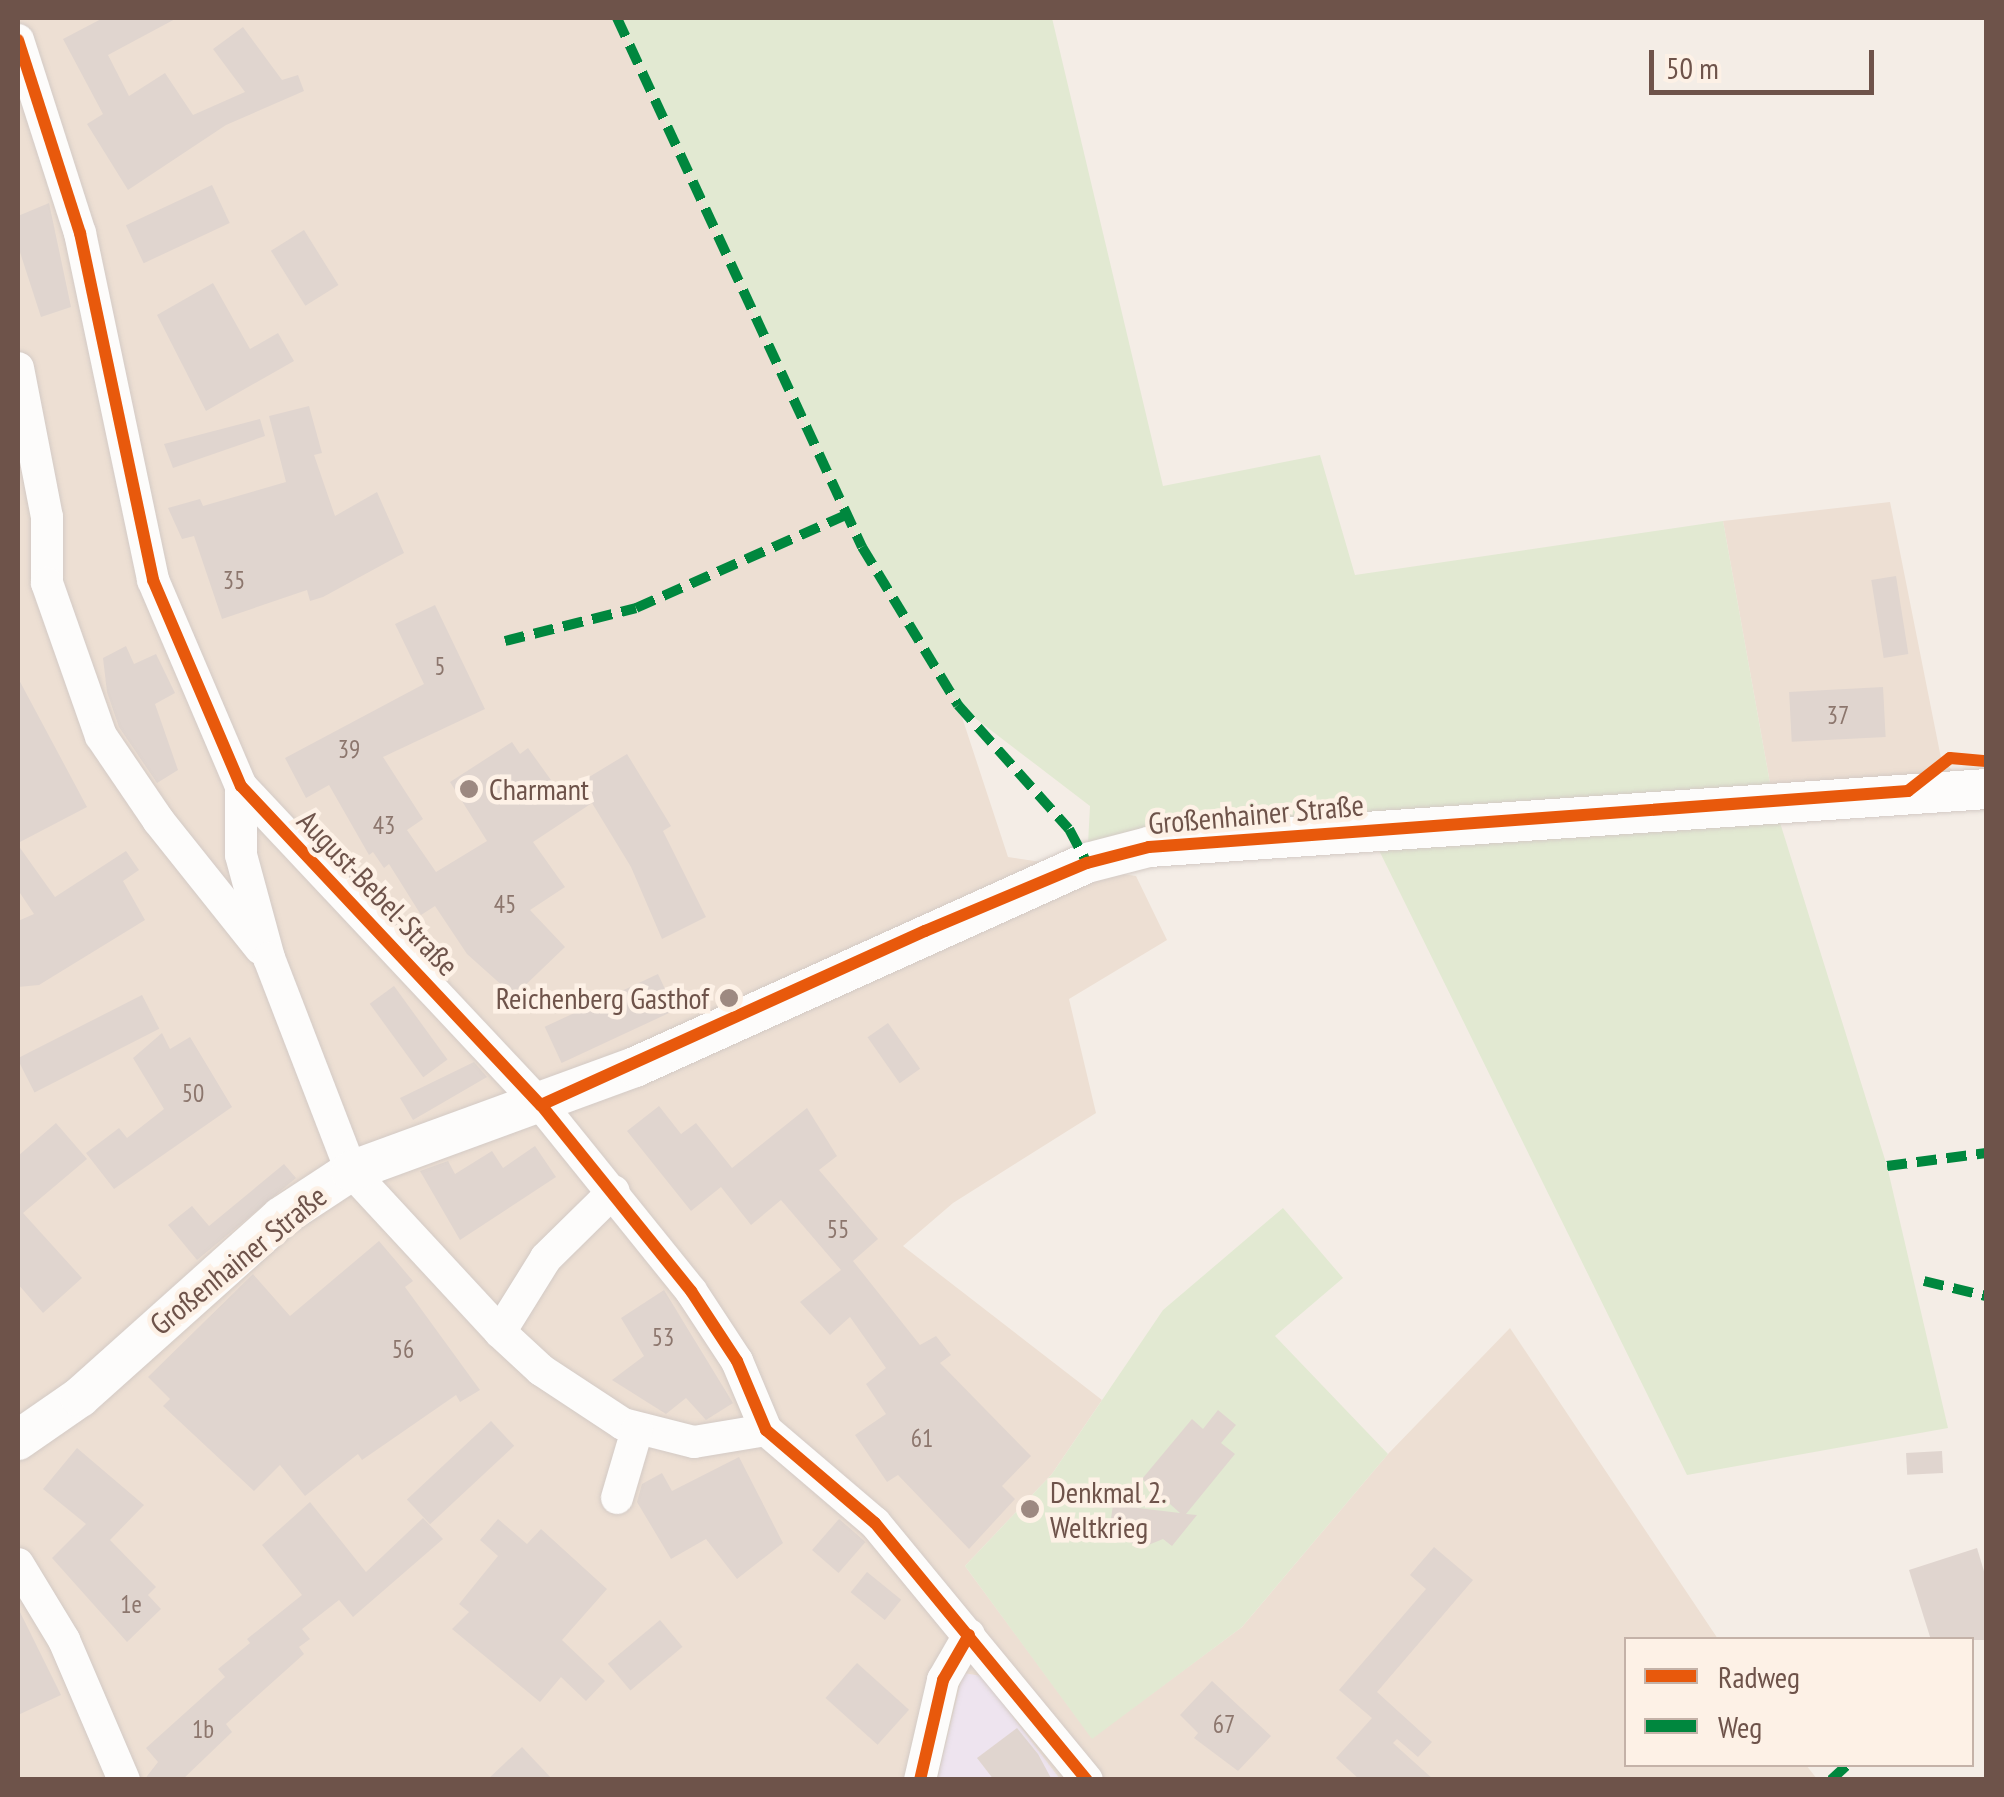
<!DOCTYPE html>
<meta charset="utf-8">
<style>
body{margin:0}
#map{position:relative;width:2004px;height:1797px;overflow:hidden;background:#f4ede6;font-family:"PT Sans Narrow",sans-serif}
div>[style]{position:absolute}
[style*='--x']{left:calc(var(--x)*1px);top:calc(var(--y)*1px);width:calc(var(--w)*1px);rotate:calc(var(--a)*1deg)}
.residential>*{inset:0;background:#eddfd3}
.education>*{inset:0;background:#eee4ef}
.green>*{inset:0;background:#e2e9d2}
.building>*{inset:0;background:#e0d5cf;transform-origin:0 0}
.roads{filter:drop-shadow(0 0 2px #d3cac5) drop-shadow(0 0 2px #d3cac5)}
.minor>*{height:32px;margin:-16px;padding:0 16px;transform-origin:16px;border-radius:16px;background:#fdfcfb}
.tertiary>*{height:40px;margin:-20px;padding:0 20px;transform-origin:20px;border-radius:20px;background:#fdfcfb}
.quiet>*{height:10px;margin-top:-5px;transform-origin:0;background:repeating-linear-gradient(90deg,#00873e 0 20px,transparent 0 30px)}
.cycleway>*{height:12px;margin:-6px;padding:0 6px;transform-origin:6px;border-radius:6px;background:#e8590c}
.dots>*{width:28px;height:28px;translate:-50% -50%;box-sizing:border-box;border:5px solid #fdf1e6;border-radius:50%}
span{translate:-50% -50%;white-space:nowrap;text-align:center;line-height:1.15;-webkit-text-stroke:9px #fdf1e6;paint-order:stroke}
.number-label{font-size:25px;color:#8c766d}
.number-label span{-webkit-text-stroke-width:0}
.poi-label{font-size:30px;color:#6e534a}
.left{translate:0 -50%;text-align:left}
.right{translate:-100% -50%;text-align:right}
.street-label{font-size:30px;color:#6e534a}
.frame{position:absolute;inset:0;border:20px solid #6e534a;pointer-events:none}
.legend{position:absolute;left:1624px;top:1637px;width:350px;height:130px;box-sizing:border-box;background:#fdf1e6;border:2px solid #c4b2a8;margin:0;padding:12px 18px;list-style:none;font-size:30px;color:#6e534a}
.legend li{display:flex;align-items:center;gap:20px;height:50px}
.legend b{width:50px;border:2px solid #c4b2a8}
.scale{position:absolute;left:1649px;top:50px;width:225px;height:45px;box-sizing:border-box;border:5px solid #6e534a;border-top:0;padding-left:12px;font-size:30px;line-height:35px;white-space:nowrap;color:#6e534a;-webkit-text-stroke:8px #fdf1e6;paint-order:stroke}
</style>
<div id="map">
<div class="residential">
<div style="clip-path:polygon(18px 18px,617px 18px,862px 547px,958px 705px,1008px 857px,1136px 876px,1167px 940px,1069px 999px,1096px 1113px,953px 1203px,903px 1246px,1102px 1400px,1052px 1474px,965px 1566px,1092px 1738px,1242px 1627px,1388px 1454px,1510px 1328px,1718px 1639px,1626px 1640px,1626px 1764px,1806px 1765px,1817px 1779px,18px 1779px)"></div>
<div style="clip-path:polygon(1890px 502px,1941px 758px,1969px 789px,1773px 800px,1723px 521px)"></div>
</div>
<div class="education">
<div style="clip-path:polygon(963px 1673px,982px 1676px,1060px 1779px,937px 1780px)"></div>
</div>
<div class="green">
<div style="clip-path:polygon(617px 18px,1052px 18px,1163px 486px,1320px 455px,1355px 575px,1723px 521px,1773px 800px,1887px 1166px,1948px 1428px,1687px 1475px,1369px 830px,1087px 863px,1090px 806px,958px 705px,862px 547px)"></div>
<div style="clip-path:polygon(1283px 1208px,1343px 1278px,1275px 1336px,1388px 1454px,1242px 1627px,1092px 1739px,965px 1566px,1052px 1474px,1163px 1310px)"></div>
</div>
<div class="building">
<div style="clip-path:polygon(103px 18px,177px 18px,108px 55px,129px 96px,165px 73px,193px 115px,245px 92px,213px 49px,243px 27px,282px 80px,298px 75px,304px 91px,226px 125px,128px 190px,87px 124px,103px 114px,63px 39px)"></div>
<div style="left:212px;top:185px;width:42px;height:95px;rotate:65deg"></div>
<div style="clip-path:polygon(49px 203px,71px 307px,41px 317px,18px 246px,18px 216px)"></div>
<div style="left:304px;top:230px;width:65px;height:39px;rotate:58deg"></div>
<div style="clip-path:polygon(213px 283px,250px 349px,278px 333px,294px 361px,206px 411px,157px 315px)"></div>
<div style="clip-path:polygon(309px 406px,322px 453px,314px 455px,335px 516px,377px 492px,404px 553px,323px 597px,310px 601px,307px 590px,222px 619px,194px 536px,182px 539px,168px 508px,200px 499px,203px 506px,286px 482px,269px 416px)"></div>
<div style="clip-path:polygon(260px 419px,265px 436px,173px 468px,164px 444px)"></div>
<div style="left:1896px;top:576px;width:79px;height:25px;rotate:81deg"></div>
<div style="clip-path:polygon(435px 605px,485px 709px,383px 757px,423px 819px,407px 830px,436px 872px,487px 841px,450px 782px,512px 742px,520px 754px,528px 748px,561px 794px,627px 754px,671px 826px,663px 831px,706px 917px,662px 939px,631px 867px,592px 803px,533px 842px,565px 887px,530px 910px,565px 947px,514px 996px,467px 954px,435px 906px,421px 915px,389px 864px,384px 868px,373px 852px,369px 855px,329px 785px,306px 798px,285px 758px,424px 684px,395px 624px)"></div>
<div style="clip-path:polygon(126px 646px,134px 664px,156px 654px,175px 693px,155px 704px,178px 770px,157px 783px,119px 727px,107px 692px,103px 658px)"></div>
<div style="clip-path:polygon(18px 678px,87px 807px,18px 843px)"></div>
<div style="left:1883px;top:687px;width:50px;height:94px;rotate:87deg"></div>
<div style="clip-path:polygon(18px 845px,55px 897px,126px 851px,139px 870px,123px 881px,145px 920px,39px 985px,18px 987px,18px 921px,34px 914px,18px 890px)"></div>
<div style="left:658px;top:974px;width:40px;height:125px;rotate:65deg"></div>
<div style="left:394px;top:986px;width:91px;height:30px;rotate:54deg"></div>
<div style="left:142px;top:995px;width:38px;height:140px;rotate:63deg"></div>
<div style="left:888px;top:1023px;width:56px;height:25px;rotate:55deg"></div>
<div style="clip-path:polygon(162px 1033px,170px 1049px,190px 1037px,232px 1107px,114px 1189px,86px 1153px,119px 1128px,127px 1138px,164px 1109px,133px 1058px)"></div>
<div style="clip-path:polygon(474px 1062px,487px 1077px,413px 1120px,400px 1098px)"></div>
<div style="clip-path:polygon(659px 1106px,681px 1134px,696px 1123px,732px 1168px,807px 1108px,837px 1156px,819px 1170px,878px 1239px,853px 1261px,920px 1345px,936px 1336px,951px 1355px,940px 1363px,1031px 1456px,1002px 1486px,1015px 1499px,969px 1549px,898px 1475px,887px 1482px,855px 1435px,886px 1414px,866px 1384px,886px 1368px,850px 1317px,830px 1335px,800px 1302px,841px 1270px,781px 1200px,751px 1225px,721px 1187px,691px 1211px,627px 1131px)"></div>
<div style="clip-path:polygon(56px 1123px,87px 1159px,23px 1213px,82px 1278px,43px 1313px,18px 1284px,18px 1156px)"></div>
<div style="clip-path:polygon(535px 1146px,556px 1177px,460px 1240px,420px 1171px,448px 1161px,455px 1174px,492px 1151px,503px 1168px)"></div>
<div style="clip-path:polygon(284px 1164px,296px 1178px,197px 1260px,168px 1225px,192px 1206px,209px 1226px)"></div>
<div style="clip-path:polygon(379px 1241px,413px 1281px,405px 1287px,480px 1390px,460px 1402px,456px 1395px,362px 1460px,358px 1454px,305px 1496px,280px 1465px,254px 1491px,163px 1406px,170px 1399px,148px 1377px,253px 1274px,290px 1316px)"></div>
<div style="clip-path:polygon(664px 1290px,733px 1403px,706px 1420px,686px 1398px,666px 1414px,612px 1380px,644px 1356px,621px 1318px)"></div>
<div style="clip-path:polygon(1218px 1410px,1236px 1425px,1221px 1443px,1235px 1454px,1186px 1514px,1197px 1515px,1172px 1546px,1163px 1539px,1141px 1548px,1122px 1538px,1110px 1525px,1113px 1505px,1180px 1513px,1142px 1479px,1192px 1419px,1203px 1429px)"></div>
<div style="left:491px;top:1421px;width:34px;height:115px;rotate:47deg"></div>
<div style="clip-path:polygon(77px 1448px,144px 1505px,110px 1540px,156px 1587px,148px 1595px,161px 1609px,127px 1642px,52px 1558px,86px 1524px,43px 1489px)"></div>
<div style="left:1942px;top:1451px;width:22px;height:36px;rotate:87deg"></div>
<div style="clip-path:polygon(739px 1457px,783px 1543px,737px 1579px,706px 1539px,671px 1559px,637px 1502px,642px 1484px,662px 1473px,672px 1491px)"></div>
<div style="clip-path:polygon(310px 1502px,366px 1572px,423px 1518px,443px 1539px,353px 1617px,339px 1600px,302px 1629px,310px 1639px,299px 1647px,304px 1654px,226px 1724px,232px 1732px,182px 1780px,144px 1780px,158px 1762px,146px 1748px,225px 1677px,218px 1669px,250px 1643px,247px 1639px,302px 1595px,262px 1545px)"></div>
<div style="clip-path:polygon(498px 1519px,527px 1544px,541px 1529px,607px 1589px,562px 1640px,605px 1681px,586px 1701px,561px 1677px,540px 1702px,452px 1629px,469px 1612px,459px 1604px,498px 1556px,480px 1540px)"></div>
<div style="left:839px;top:1519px;width:35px;height:41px;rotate:41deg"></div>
<div style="clip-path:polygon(1434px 1547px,1473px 1580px,1377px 1692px,1432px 1742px,1418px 1757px,1397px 1739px,1393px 1743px,1434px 1780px,1360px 1780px,1336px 1758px,1372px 1718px,1339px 1690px,1426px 1589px,1410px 1575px)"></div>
<div style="clip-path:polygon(1977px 1548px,1986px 1578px,1986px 1640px,1931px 1640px,1909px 1570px)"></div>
<div style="left:867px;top:1572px;width:44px;height:26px;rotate:39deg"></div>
<div style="clip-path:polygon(18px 1608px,61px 1695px,18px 1715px)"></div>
<div style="left:660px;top:1620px;width:35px;height:68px;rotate:50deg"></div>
<div style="left:857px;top:1663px;width:70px;height:47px;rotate:42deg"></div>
<div style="clip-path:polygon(1212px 1681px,1271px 1736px,1238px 1771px,1194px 1738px,1198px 1733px,1180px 1715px)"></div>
<div style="clip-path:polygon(1017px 1728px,1038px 1754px,1052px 1780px,994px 1780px,977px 1758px)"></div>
<div style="clip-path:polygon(522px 1747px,553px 1780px,487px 1780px)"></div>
</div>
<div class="roads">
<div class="minor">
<div style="--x:18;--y:40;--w:203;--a:72.2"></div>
<div style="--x:80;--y:233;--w:355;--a:78.1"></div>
<div style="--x:153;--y:580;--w:224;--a:66.9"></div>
<div style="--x:241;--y:786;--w:438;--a:46.8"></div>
<div style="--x:541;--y:1105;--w:239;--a:51.1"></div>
<div style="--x:691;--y:1291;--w:84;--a:56.7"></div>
<div style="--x:737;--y:1361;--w:75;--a:67.2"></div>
<div style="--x:766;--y:1430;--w:143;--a:40.5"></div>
<div style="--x:875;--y:1523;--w:333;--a:50.5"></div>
<div style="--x:18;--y:368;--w:152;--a:79"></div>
<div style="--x:47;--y:517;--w:66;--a:90"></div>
<div style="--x:47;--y:583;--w:162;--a:70.6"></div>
<div style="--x:101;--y:736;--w:102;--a:55.8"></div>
<div style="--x:158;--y:820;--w:164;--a:51.4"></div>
<div style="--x:241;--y:786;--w:69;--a:90"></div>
<div style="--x:241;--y:855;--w:107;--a:74.8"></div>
<div style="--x:269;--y:958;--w:228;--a:68.9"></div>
<div style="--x:351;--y:1171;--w:219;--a:47.2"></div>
<div style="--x:500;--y:1332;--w:56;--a:42.8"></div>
<div style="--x:541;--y:1370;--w:98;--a:33.4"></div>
<div style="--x:623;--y:1424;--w:73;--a:14.2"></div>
<div style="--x:694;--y:1442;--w:73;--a:-9.5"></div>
<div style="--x:500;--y:1332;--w:87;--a:-58.1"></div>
<div style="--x:546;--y:1258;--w:95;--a:-44.6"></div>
<div style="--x:617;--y:1498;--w:71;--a:-73.6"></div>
<div style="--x:18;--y:1564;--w:89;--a:58.8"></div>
<div style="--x:64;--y:1640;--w:152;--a:66.8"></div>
<div style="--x:920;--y:1780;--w:103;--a:-77"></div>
<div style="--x:943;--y:1680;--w:52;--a:-60"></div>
</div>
<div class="tertiary">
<div style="--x:18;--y:1440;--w:75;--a:-34.7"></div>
<div style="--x:80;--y:1397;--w:270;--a:-41.8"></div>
<div style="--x:281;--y:1217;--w:84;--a:-33.3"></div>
<div style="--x:351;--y:1171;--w:302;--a:-20.1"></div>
<div style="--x:635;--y:1067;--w:496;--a:-24.3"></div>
<div style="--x:1087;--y:863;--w:64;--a:-14.5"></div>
<div style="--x:1149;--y:847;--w:839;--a:-3.96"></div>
</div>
</div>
<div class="quiet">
<div style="--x:617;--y:18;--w:583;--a:65.15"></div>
<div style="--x:862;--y:547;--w:185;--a:58.7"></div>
<div style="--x:958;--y:705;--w:166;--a:48.2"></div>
<div style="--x:1069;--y:829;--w:38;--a:62"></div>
<div style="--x:505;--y:641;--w:135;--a:-14.1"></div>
<div style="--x:636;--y:608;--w:232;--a:-23.9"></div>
<div style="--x:1887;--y:1166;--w:100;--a:-7.5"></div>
<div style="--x:1924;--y:1281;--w:64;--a:13.6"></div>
<div style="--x:1831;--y:1780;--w:23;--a:-43"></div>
</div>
<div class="cycleway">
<div style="--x:18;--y:40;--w:203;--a:72.2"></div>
<div style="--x:80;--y:233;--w:355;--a:78.1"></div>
<div style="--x:153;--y:580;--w:224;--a:66.9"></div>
<div style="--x:241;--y:786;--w:438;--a:46.8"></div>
<div style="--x:541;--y:1105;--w:239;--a:51.1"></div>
<div style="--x:691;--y:1291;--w:84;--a:56.7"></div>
<div style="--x:737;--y:1361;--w:75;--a:67.2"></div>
<div style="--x:766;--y:1430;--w:143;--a:40.5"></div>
<div style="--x:875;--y:1523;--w:333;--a:50.5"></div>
<div style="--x:541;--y:1105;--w:422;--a:-24.4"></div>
<div style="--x:925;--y:931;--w:176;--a:-22.8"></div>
<div style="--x:1087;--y:863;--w:64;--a:-14.5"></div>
<div style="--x:1149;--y:847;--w:761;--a:-4.22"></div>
<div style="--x:1908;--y:791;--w:53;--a:-38.2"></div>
<div style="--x:1950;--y:758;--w:36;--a:5"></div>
<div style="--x:920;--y:1780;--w:103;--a:-77"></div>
<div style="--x:943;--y:1680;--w:52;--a:-60"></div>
</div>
<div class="dots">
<div style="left:469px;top:789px;background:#9d8981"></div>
<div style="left:729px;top:998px;background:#9d8981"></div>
<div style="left:1030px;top:1509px;background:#9d8981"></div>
</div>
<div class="number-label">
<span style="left:234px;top:580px">35</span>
<span style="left:440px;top:666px">5</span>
<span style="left:1838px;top:715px">37</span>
<span style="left:349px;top:749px">39</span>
<span style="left:384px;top:825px">43</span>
<span style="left:505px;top:904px">45</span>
<span style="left:193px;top:1093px">50</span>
<span style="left:838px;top:1229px">55</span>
<span style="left:663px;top:1337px">53</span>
<span style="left:403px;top:1349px">56</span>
<span style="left:922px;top:1438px">61</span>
<span style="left:131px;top:1604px">1e</span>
<span style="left:1224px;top:1724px">67</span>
<span style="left:203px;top:1729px">1b</span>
</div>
<div class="poi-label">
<span class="left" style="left:489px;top:789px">Charmant</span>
<span class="right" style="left:709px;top:998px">Reichenberg Gasthof</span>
<span class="left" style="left:1050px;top:1509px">Denkmal 2.<br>Weltkrieg</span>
</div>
<div class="street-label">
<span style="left:1256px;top:814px;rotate:-5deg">Großenhainer Straße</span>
<span style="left:378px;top:893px;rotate:46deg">August-Bebel-Straße</span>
<span style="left:238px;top:1260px;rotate:-39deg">Großenhainer Straße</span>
</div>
<div class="frame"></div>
<ul class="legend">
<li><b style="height:12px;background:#e8590c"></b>Radweg</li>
<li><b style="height:12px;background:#00873e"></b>Weg</li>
</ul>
<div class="scale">50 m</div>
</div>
